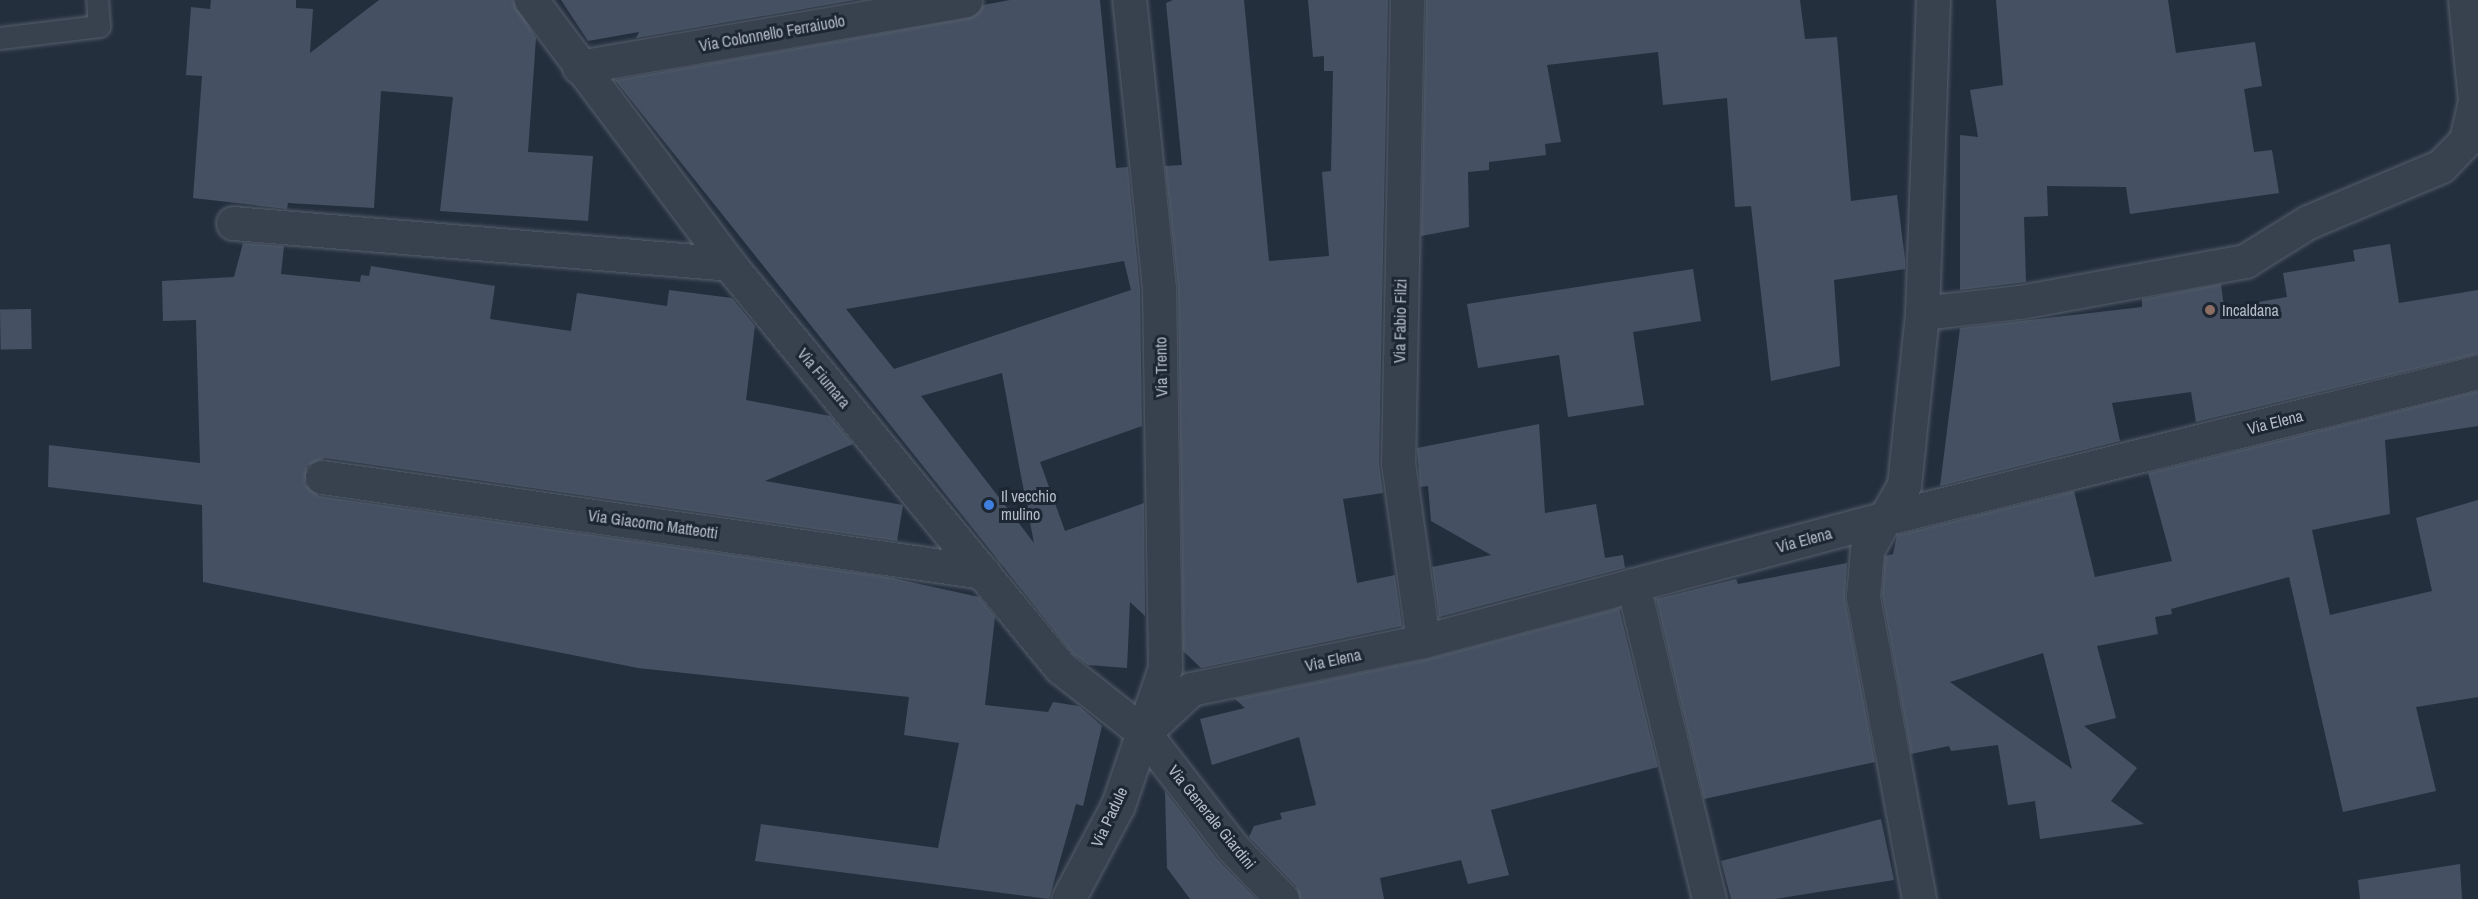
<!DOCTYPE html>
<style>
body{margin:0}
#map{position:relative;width:2478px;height:899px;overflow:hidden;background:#242f3e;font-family:"Archivo Narrow",sans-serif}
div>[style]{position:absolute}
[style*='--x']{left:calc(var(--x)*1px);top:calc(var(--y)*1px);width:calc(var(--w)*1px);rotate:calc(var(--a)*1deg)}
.building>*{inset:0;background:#455162;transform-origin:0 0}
.roads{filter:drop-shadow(0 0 2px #565f6c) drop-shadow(0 0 2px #565f6c)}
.service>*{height:21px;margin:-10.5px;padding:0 10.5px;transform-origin:10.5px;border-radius:10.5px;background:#38414e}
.minor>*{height:33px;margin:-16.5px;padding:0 16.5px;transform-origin:16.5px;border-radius:16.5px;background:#38414e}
.dots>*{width:16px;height:16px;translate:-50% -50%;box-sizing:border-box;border:3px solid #1d2633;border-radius:50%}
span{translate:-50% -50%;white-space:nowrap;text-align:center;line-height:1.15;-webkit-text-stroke:6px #1d2633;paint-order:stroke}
.street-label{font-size:16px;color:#b4bcc9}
.poi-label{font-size:16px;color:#b4bcc9}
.left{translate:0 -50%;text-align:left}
</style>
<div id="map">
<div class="building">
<div style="clip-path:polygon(211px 0,296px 0,296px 8px,313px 9px,310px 53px,379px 0,513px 0,536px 38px,528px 152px,593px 156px,588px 221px,440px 211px,453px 97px,381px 91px,374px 208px,288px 203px,287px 209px,193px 198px,202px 76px,186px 75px,191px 7px,210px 9px)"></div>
<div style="clip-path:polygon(561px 0,855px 0,636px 38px,639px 32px,588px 41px)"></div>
<div style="clip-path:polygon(evenodd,1010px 0,1100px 0,1116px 168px,1128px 167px,1140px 289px,1142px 426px,1040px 462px,1065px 531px,1144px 503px,1145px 616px,1130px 602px,1127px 668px,1088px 665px,1073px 654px,615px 80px,968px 18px,983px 5px,1010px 0,1124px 261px,1131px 290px,894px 369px,846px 309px,1124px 261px,1010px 0,1002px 373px,1017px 455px,1034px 543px,921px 396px,1002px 373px)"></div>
<div style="clip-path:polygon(1173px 0,1244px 0,1269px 261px,1329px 256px,1322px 172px,1331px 171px,1333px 71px,1324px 71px,1324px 56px,1313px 57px,1308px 0,1388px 0,1379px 463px,1383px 493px,1343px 499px,1357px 583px,1395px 575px,1402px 626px,1201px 668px,1183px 651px,1178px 288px,1165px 166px,1182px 165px,1166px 3px)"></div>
<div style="clip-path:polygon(1426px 0,1800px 0,1805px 39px,1837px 37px,1851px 201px,1897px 195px,1905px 259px,1905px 269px,1834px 280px,1840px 366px,1771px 381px,1751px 206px,1735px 207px,1727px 98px,1663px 105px,1658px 52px,1547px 65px,1561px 142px,1545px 144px,1546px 155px,1489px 162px,1489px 170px,1468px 172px,1469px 227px,1421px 236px)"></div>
<div style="clip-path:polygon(1996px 0,2168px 0,2176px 53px,2255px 42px,2262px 86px,2244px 89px,2254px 152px,2272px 150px,2279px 193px,2130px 214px,2126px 187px,2047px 186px,2048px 216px,2024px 217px,2026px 282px,1960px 290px,1960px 135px,1978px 137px,1970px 90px,2003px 85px)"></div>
<div style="clip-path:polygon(243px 243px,284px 246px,281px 274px,360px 282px,361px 275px,369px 276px,371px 266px,495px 286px,490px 319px,571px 331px,577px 293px,667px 306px,669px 290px,732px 298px,755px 326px,746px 400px,830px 416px,853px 444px,765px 481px,903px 505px,897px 541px,325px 458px,307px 466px,305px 484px,319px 496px,888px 577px,979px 597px,995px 617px,985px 705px,1048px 712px,1053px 702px,1079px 706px,1102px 726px,1083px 806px,1076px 804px,1049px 899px,755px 861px,761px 824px,938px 848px,959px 743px,904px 735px,909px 697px,638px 668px,203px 582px,202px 505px,48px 487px,49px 445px,200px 463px,196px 320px,163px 321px,162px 281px,234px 277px)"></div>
<div style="clip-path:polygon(2390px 244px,2399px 303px,2478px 290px,2478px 354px,2196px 422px,2191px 392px,2112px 403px,2120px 441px,1940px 486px,1960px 328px,2142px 307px,2142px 299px,2221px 284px,2224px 308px,2287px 297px,2283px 273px,2355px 261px,2353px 250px)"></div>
<div style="clip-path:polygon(1693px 269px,1701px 321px,1633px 332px,1644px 405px,1568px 417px,1559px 355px,1478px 368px,1467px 304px)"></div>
<div style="left:31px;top:309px;width:40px;height:31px;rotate:89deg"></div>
<div style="clip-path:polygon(evenodd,2478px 391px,2478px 426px,2385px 440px,2390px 514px,2312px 530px,2330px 615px,2432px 591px,2416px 518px,2478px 500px,2478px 697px,2416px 707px,2436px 791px,2343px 812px,2289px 577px,2171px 609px,2172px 614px,2155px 617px,2158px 634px,2097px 646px,2116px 718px,2084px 726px,2137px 768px,2111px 801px,2144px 824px,2040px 839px,2035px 801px,2008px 805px,1998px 745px,1951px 751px,1949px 746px,1911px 754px,1882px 595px,1885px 556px,1893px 554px,1897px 535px,2074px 491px,2095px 577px,2172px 561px,2148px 473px,2478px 391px,2043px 653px,2056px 704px,2072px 769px,1950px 682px,2043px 653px)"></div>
<div style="clip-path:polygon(1539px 424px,1545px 513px,1596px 504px,1605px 558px,1623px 555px,1625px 568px,1439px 617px,1432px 567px,1491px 555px,1431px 521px,1428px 486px,1420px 487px,1417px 448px)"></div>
<div style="clip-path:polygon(1847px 563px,1845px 599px,1875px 762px,1704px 799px,1656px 599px,1736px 579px,1738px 584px)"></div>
<div style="clip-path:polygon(1619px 608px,1658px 767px,1491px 810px,1509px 875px,1468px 884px,1461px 860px,1380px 878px,1384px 899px,1300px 899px,1296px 886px,1249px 837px,1254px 826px,1282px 819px,1280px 813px,1316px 805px,1299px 737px,1212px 765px,1200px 719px,1245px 708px,1235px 699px,1427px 659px)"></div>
<div style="clip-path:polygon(1165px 791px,1217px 859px,1256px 899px,1190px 899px,1167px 868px)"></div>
<div style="clip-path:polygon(1881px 819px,1894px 880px,1775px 899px,1731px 899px,1721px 861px)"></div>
<div style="clip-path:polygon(2460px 864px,2462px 899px,2360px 899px,2358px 880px)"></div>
</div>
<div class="roads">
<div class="service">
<div style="--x:0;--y:38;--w:100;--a:-6.9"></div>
<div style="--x:99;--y:26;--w:26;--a:-94"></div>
</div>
<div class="minor">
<div style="--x:531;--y:0;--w:330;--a:53.1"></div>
<div style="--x:729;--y:264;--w:522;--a:50.6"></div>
<div style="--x:1060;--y:667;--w:107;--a:38.2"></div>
<div style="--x:1144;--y:733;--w:144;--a:52.3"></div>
<div style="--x:1232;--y:847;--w:72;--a:46.1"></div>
<div style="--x:1407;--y:0;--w:463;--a:91.1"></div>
<div style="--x:1398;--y:463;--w:180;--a:82"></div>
<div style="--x:579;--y:67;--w:392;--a:-9.8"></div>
<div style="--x:233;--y:223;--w:498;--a:4.7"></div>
<div style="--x:1922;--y:313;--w:99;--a:-6.4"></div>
<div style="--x:2020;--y:302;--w:229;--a:-10.3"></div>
<div style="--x:2245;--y:261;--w:74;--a:-31.8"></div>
<div style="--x:2308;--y:222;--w:144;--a:-22.8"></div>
<div style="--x:2441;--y:166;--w:36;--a:-46"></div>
<div style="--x:2466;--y:140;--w:40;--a:-77"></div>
<div style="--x:2475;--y:101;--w:101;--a:-95.7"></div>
<div style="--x:322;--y:477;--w:668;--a:8.18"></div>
<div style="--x:1633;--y:585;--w:323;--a:76.4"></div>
<div style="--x:1144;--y:733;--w:64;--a:-43.1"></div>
<div style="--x:1191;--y:689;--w:237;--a:-11.7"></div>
<div style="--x:1423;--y:641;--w:476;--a:-14.9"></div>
<div style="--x:1883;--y:519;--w:613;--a:-13.88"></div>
<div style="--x:1068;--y:899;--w:106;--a:-62"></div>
<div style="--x:1118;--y:805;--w:145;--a:-71.1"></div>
<div style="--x:1165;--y:668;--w:380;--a:-90.9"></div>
<div style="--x:1159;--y:288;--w:290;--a:-95.9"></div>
<div style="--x:1919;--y:899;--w:308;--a:-100.5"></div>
<div style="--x:1863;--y:596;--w:46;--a:-85"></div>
<div style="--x:1867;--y:550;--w:75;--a:-60.4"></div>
<div style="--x:1904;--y:485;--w:173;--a:-84"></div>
<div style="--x:1922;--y:313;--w:313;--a:-88"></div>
</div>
</div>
<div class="dots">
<div style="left:2210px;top:310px;background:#8d6e63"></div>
<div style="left:989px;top:505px;background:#3f7fe0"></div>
</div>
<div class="street-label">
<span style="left:772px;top:33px;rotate:-10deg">Via Colonnello Ferraiuolo</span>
<span style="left:1400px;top:321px;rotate:-89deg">Via Fabio Filzi</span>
<span style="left:1161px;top:367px;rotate:-91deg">Via Trento</span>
<span style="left:824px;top:378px;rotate:50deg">Via Fiumara</span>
<span style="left:2275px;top:422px;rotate:-14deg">Via Elena</span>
<span style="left:653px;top:524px;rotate:8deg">Via Giacomo Matteotti</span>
<span style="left:1804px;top:540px;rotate:-15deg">Via Elena</span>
<span style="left:1333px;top:660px;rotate:-12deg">Via Elena</span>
<span style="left:1109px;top:817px;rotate:-65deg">Via Padule</span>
<span style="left:1212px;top:817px;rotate:51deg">Via Generale Giardini</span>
</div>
<div class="poi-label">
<span class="left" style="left:2222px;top:310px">Incaldana</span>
<span class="left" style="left:1001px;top:505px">Il vecchio<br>mulino</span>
</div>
</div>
